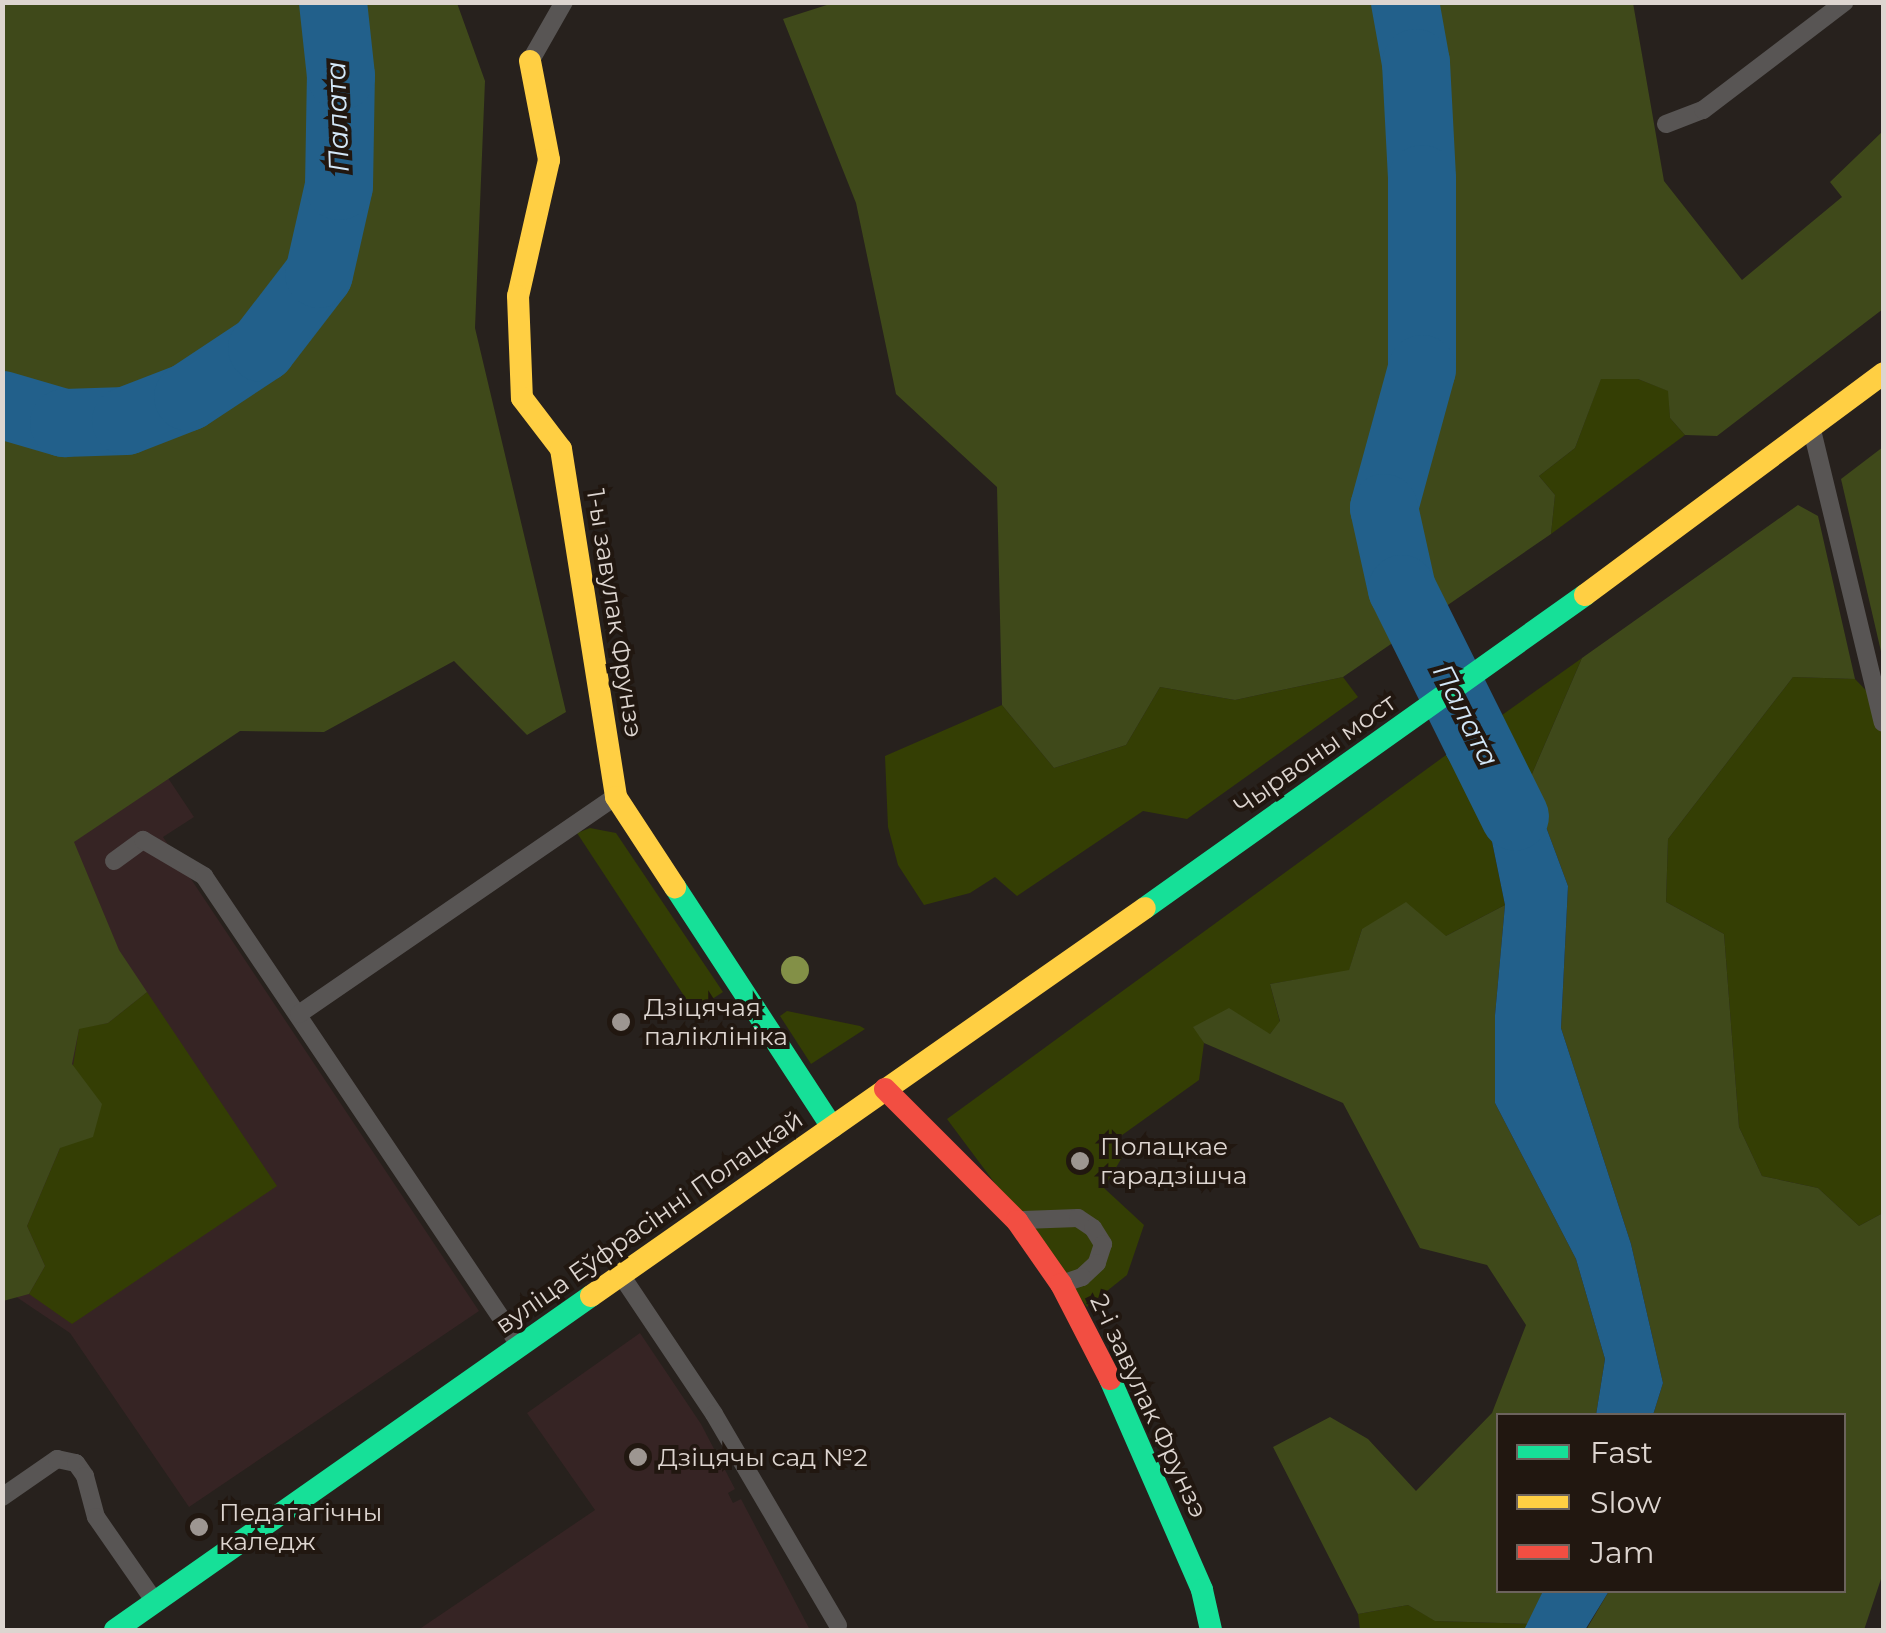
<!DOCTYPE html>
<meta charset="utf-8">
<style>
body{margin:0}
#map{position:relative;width:1886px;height:1633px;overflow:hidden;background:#27211d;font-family:Montserrat,sans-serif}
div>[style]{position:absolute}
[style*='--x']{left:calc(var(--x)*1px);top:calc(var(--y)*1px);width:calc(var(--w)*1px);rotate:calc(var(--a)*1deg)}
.education>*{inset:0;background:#362424}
.green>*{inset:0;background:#343e04}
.forest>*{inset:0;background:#3f491a}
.water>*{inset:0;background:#22608b}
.river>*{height:68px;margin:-34px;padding:0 34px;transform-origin:34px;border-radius:34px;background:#22608b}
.lane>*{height:18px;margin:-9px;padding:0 9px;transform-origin:9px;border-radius:9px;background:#585554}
.fast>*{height:22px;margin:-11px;padding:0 11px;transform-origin:11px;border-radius:11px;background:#16e098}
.slow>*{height:22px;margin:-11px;padding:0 11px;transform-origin:11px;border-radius:11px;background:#ffcf43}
.jam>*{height:22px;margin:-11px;padding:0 11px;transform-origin:11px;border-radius:11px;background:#f24e42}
.trees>*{width:28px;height:28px;margin:-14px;border-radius:50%;background:#839047}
.dots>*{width:28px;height:28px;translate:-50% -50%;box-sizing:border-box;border:5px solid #211710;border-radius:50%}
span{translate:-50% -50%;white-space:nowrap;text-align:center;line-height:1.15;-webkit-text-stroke:8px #211710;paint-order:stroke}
.street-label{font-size:25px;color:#ddd5d0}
.poi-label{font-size:25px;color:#ddd5d0}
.left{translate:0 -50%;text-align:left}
.water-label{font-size:28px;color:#d3e7f8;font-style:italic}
.frame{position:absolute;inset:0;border:5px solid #ddd5d0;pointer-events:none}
.legend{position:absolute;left:1496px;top:1413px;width:350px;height:180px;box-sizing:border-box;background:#211710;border:2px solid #6c635d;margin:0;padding:12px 18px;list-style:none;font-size:30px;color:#ddd5d0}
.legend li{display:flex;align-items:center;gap:20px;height:50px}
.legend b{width:50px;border:2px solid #6c635d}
</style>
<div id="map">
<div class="education">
<div style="clip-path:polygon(2px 529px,194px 817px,163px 837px,479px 1311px,189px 1507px,70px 1333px,3px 1288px)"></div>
<div style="clip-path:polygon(640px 1333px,701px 1424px,735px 1489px,728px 1493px,733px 1503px,741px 1499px,810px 1630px,418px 1630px,595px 1510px,527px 1413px)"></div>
</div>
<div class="green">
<div style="clip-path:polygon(1601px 378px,1638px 379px,1669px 391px,1670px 418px,1685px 435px,1551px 534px,1555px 495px,1539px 476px,1575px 448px)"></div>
<div style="clip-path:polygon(1582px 658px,1529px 781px,1495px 720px)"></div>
<div style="clip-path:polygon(1343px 677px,1358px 697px,1187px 819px,1143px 811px,1017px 896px,995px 877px,970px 893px,924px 905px,898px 865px,888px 827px,885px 756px,1002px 705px,1054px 768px,1126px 745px,1160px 687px,1235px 700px)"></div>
<div style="clip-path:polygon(1793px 677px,1855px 679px,1883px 708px,1883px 1213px,1859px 1226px,1818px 1188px,1762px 1176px,1739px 1127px,1724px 934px,1666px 902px,1668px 839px)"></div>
<div style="clip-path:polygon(1446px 755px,1488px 822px,1505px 905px,1446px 936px,1362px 929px,1349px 971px,1270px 984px,1280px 1022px,1270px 1034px,1194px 1026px,1204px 1043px,1199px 1080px,1118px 1138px,1124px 1154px,1104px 1188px,1144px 1225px,1127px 1275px,1087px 1307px,947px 1119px)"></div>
<div style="clip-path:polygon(590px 828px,616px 833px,723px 992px,694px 1011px,577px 833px)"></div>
<div style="clip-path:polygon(147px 992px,277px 1186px,72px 1324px,29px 1294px,45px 1266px,27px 1226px,60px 1148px,79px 1028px,108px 1023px)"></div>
<div style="clip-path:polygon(787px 1011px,860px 1026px,865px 1029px,811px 1064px,780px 1016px)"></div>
<div style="clip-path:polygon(1408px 1605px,1436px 1621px,1530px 1624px,1524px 1630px,1360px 1630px,1358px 1614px)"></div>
</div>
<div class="forest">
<div style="clip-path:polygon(3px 2px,457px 3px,485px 81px,475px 328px,566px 712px,527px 735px,454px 661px,324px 732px,240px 731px,74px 842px,119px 950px,147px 992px,108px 1023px,79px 1029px,72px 1064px,102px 1104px,93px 1137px,60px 1148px,27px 1226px,45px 1266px,29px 1294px,3px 1301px)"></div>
<div style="clip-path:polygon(833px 3px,1633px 3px,1664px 181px,1742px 280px,1842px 197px,1830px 182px,1883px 131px,1883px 309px,1717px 436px,1685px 435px,1670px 418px,1668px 391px,1638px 379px,1601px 379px,1575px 448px,1539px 476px,1555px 495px,1551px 534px,1343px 677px,1235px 700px,1160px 687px,1126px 745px,1054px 768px,1002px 705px,997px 487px,896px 394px,856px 203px,783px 19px)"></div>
<div style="clip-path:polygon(1883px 447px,1883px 660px,1841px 479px)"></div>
<div style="clip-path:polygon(1798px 505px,1818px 516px,1855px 679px,1793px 677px,1668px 839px,1666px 902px,1724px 934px,1739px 1127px,1762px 1176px,1818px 1188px,1859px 1226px,1883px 1213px,1884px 1570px,1864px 1630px,1586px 1630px,1609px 1591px,1844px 1590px,1844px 1416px,1653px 1415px,1663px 1383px,1631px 1244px,1561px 1028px,1568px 886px,1529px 781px,1582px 658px)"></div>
<div style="clip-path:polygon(1406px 902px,1446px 936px,1505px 905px,1495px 1015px,1495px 1103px,1576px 1259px,1605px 1359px,1596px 1415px,1498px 1416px,1498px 1590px,1543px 1591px,1530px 1624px,1435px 1621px,1408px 1605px,1358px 1614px,1273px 1447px,1330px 1417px,1368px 1439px,1416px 1491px,1492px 1413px,1526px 1325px,1487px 1265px,1420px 1248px,1343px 1103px,1204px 1043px,1193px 1027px,1229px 1008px,1270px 1034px,1280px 1021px,1270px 984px,1349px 970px,1362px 929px)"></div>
</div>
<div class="water">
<div style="clip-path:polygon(1495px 720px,1529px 781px,1568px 886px,1561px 1028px,1631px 1244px,1663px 1383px,1653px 1415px,1596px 1415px,1605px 1359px,1576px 1259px,1495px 1103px,1495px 1015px,1505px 905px,1488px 822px,1446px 755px)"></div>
<div style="clip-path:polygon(1543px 1591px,1543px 1590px,1609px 1591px,1585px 1630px,1524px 1630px)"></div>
</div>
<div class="river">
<div style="--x:1405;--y:2;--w:62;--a:79.8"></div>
<div style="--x:1416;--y:63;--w:116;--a:87"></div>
<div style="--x:1422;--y:179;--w:190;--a:90"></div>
<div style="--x:1422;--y:369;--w:144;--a:105.3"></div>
<div style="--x:1384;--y:508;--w:83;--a:77.5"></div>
<div style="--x:1402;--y:589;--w:254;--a:63.6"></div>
<div style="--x:2;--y:405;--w:65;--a:16.2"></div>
<div style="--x:64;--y:423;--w:62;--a:-1.8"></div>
<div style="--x:126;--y:421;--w:66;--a:-21.2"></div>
<div style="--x:188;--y:397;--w:89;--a:-33.5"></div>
<div style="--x:262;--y:348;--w:93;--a:-52.4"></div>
<div style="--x:319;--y:274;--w:90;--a:-77.2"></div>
<div style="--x:339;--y:186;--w:110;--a:-89"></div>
<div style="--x:341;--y:76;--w:74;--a:-96.2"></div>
</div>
<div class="lane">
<div style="--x:532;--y:58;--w:64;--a:-60.3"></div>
<div style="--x:1666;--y:124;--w:40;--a:-21"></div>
<div style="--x:1703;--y:110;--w:178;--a:-37.3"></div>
<div style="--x:1812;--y:430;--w:301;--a:76.4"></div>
<div style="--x:114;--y:861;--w:36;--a:-36"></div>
<div style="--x:143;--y:840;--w:71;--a:30.5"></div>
<div style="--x:204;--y:876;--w:563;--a:56.08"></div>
<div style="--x:299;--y:1014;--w:383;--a:-34.5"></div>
<div style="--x:1023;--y:1220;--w:55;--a:-2.1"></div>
<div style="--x:1078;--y:1218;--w:18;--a:34"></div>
<div style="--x:1093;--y:1228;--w:19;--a:58"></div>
<div style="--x:1103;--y:1244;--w:20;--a:108"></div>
<div style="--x:1097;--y:1263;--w:21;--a:137"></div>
<div style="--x:1082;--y:1277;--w:21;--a:161"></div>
<div style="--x:621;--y:1275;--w:167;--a:56.2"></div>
<div style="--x:714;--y:1414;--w:245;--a:59.6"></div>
<div style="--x:2;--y:1497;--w:67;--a:-34.6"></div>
<div style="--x:57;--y:1459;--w:19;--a:12"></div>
<div style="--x:76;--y:1463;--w:16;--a:55"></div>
<div style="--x:85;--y:1476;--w:42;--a:75"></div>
<div style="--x:96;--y:1517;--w:103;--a:55.2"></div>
</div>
<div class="fast">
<div style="--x:675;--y:887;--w:287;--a:56.8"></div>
<div style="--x:1145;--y:908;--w:540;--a:-35.43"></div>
<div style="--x:1110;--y:1379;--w:230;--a:66.4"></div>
<div style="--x:1202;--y:1590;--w:41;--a:77.3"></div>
<div style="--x:115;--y:1630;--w:581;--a:-35.06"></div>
</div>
<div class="slow">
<div style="--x:530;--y:61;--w:101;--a:79.1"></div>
<div style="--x:549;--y:160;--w:139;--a:102.8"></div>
<div style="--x:518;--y:296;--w:102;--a:87.8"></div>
<div style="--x:522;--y:398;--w:64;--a:52.6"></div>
<div style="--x:561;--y:449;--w:352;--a:81"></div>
<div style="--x:616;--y:797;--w:108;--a:56.8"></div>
<div style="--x:1585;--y:595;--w:372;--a:-36.6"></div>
<div style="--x:591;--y:1296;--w:676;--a:-35.01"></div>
</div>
<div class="jam">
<div style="--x:885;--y:1089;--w:187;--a:45"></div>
<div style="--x:1017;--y:1221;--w:77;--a:55.1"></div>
<div style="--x:1061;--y:1284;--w:107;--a:62.7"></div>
</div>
<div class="trees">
<div style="left:795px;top:970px"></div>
</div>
<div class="dots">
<div style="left:621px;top:1022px;background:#9d9691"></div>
<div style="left:1080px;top:1161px;background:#9d9691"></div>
<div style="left:638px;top:1457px;background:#9d9691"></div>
<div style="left:199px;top:1527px;background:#9d9691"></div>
</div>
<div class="street-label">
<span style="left:615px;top:613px;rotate:81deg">1-ы завулак Фрунзэ</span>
<span style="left:1315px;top:754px;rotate:-35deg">Чырвоны мост</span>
<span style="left:649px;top:1222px;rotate:-35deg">вуліца Еўфрасінні Полацкай</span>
<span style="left:1149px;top:1406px;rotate:65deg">2-і завулак Фрунзэ</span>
</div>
<div class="poi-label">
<span class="left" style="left:644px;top:1022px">Дзіцячая<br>паліклініка</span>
<span class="left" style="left:1100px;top:1161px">Полацкае<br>гарадзішча</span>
<span class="left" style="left:658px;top:1457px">Дзіцячы сад №2</span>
<span class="left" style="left:219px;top:1527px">Педагагічны<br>каледж</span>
</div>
<div class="water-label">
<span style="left:337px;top:117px;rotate:-92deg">Палата</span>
<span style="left:1466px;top:715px;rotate:63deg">Палата</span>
</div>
<div class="frame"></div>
<ul class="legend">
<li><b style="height:12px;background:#16e098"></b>Fast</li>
<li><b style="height:12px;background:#ffcf43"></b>Slow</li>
<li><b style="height:12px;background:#f24e42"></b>Jam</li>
</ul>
</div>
